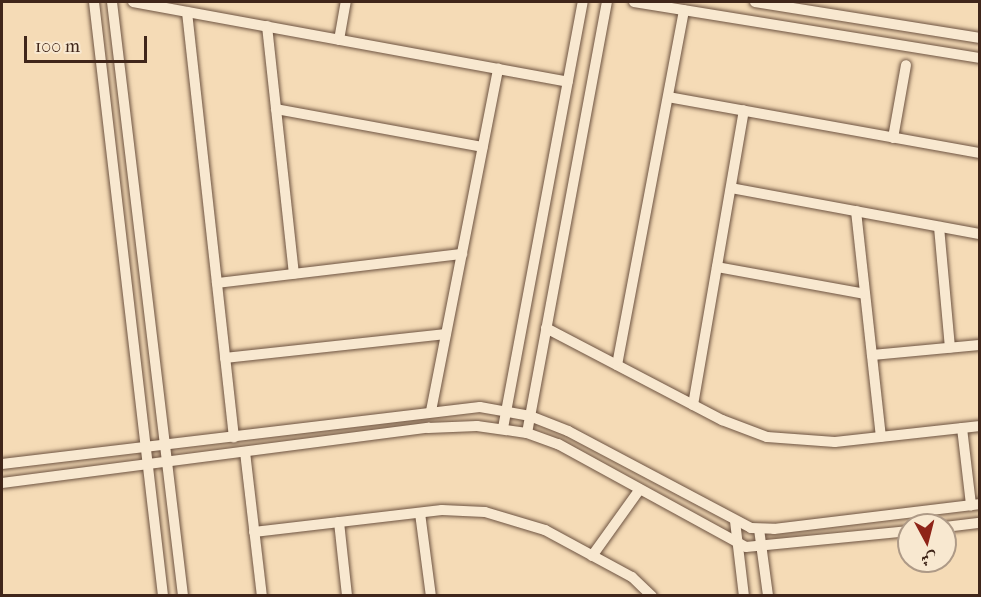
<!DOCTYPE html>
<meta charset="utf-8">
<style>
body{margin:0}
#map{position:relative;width:981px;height:597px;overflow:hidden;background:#f5dbb6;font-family:"IM FELL French Canon",Amiri,serif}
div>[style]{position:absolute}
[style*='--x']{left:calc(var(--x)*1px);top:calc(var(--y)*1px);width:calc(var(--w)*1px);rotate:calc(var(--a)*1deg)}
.roads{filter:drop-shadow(0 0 2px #6d5341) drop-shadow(0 0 2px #6d5341)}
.minor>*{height:10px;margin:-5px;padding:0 5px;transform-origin:5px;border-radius:5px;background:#f8e8d0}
span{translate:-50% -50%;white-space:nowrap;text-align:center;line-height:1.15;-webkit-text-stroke:4.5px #f8e8d0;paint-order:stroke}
.frame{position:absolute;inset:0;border:3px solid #40261a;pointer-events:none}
.north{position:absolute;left:897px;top:513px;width:60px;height:60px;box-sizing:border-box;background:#f8e8d0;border:2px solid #ae9a87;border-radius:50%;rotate:173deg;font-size:16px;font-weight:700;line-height:24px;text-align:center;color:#40261a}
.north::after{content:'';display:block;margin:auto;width:21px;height:27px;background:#8f2418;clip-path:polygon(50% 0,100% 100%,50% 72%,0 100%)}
.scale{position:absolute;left:24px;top:36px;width:123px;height:27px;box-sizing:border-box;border:3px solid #40261a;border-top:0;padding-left:8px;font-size:18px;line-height:21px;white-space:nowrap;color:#40261a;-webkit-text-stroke:4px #f8e8d0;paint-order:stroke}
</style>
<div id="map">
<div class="roads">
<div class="minor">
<div style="--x:94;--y:2;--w:598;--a:83.37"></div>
<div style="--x:112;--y:2;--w:598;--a:83.18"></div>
<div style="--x:133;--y:2;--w:442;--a:10.4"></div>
<div style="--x:634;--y:2;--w:351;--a:9.2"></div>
<div style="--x:755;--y:2;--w:228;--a:9.1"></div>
<div style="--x:187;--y:12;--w:428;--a:83.7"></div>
<div style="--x:267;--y:26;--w:249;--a:83.8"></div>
<div style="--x:339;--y:40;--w:39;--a:-80"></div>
<div style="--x:668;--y:97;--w:317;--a:10.2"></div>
<div style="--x:276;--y:109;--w:210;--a:10.4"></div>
<div style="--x:893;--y:138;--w:74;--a:-79.9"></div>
<div style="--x:731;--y:188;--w:253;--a:10.5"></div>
<div style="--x:856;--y:211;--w:227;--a:83.7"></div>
<div style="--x:939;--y:227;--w:121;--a:84.8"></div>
<div style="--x:717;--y:267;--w:150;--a:10.3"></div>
<div style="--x:217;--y:283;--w:247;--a:-6.8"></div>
<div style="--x:546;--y:328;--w:199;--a:27.6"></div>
<div style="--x:722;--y:420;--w:48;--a:20.7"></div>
<div style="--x:767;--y:437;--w:68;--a:4.2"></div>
<div style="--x:835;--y:442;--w:146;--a:-6.3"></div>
<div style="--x:872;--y:355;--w:108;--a:-5.3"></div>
<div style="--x:225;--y:358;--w:222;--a:-6.2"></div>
<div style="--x:617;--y:365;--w:361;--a:-79.3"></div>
<div style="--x:693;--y:405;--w:299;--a:-80.2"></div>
<div style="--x:431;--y:411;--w:349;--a:-78.9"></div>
<div style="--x:503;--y:428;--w:433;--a:-79.4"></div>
<div style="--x:962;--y:428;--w:78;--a:83.3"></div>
<div style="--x:527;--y:433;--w:438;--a:-79.5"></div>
<div style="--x:245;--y:452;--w:145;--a:83.3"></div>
<div style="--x:2;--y:464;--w:481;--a:-6.8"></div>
<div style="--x:480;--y:407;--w:51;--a:10.2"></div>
<div style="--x:530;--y:416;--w:41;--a:21.5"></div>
<div style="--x:568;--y:431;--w:207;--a:27.9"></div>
<div style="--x:751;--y:528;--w:23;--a:2"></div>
<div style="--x:774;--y:529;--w:208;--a:-6.9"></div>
<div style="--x:2;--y:483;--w:430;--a:-7.4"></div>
<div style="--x:428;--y:428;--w:49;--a:-2.3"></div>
<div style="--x:477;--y:426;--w:50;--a:8"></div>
<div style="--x:527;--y:433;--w:33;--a:20"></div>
<div style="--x:558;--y:444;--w:214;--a:28.7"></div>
<div style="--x:746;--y:547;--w:164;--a:-5.6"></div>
<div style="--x:420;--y:513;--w:84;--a:82.5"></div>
<div style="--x:735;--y:521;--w:76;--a:83.2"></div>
<div style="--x:339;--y:522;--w:74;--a:83.8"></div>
<div style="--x:945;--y:527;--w:35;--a:-7"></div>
<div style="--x:759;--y:529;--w:68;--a:82.3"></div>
<div style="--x:254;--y:532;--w:189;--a:-6.7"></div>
<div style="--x:442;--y:510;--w:43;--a:2.7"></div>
<div style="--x:485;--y:512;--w:63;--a:16.7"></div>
<div style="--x:545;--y:530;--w:99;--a:28.4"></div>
<div style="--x:632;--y:577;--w:28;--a:44"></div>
<div style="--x:592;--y:556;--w:82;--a:-54.4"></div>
</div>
</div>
<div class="frame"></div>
<div class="north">ش</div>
<div class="scale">100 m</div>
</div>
